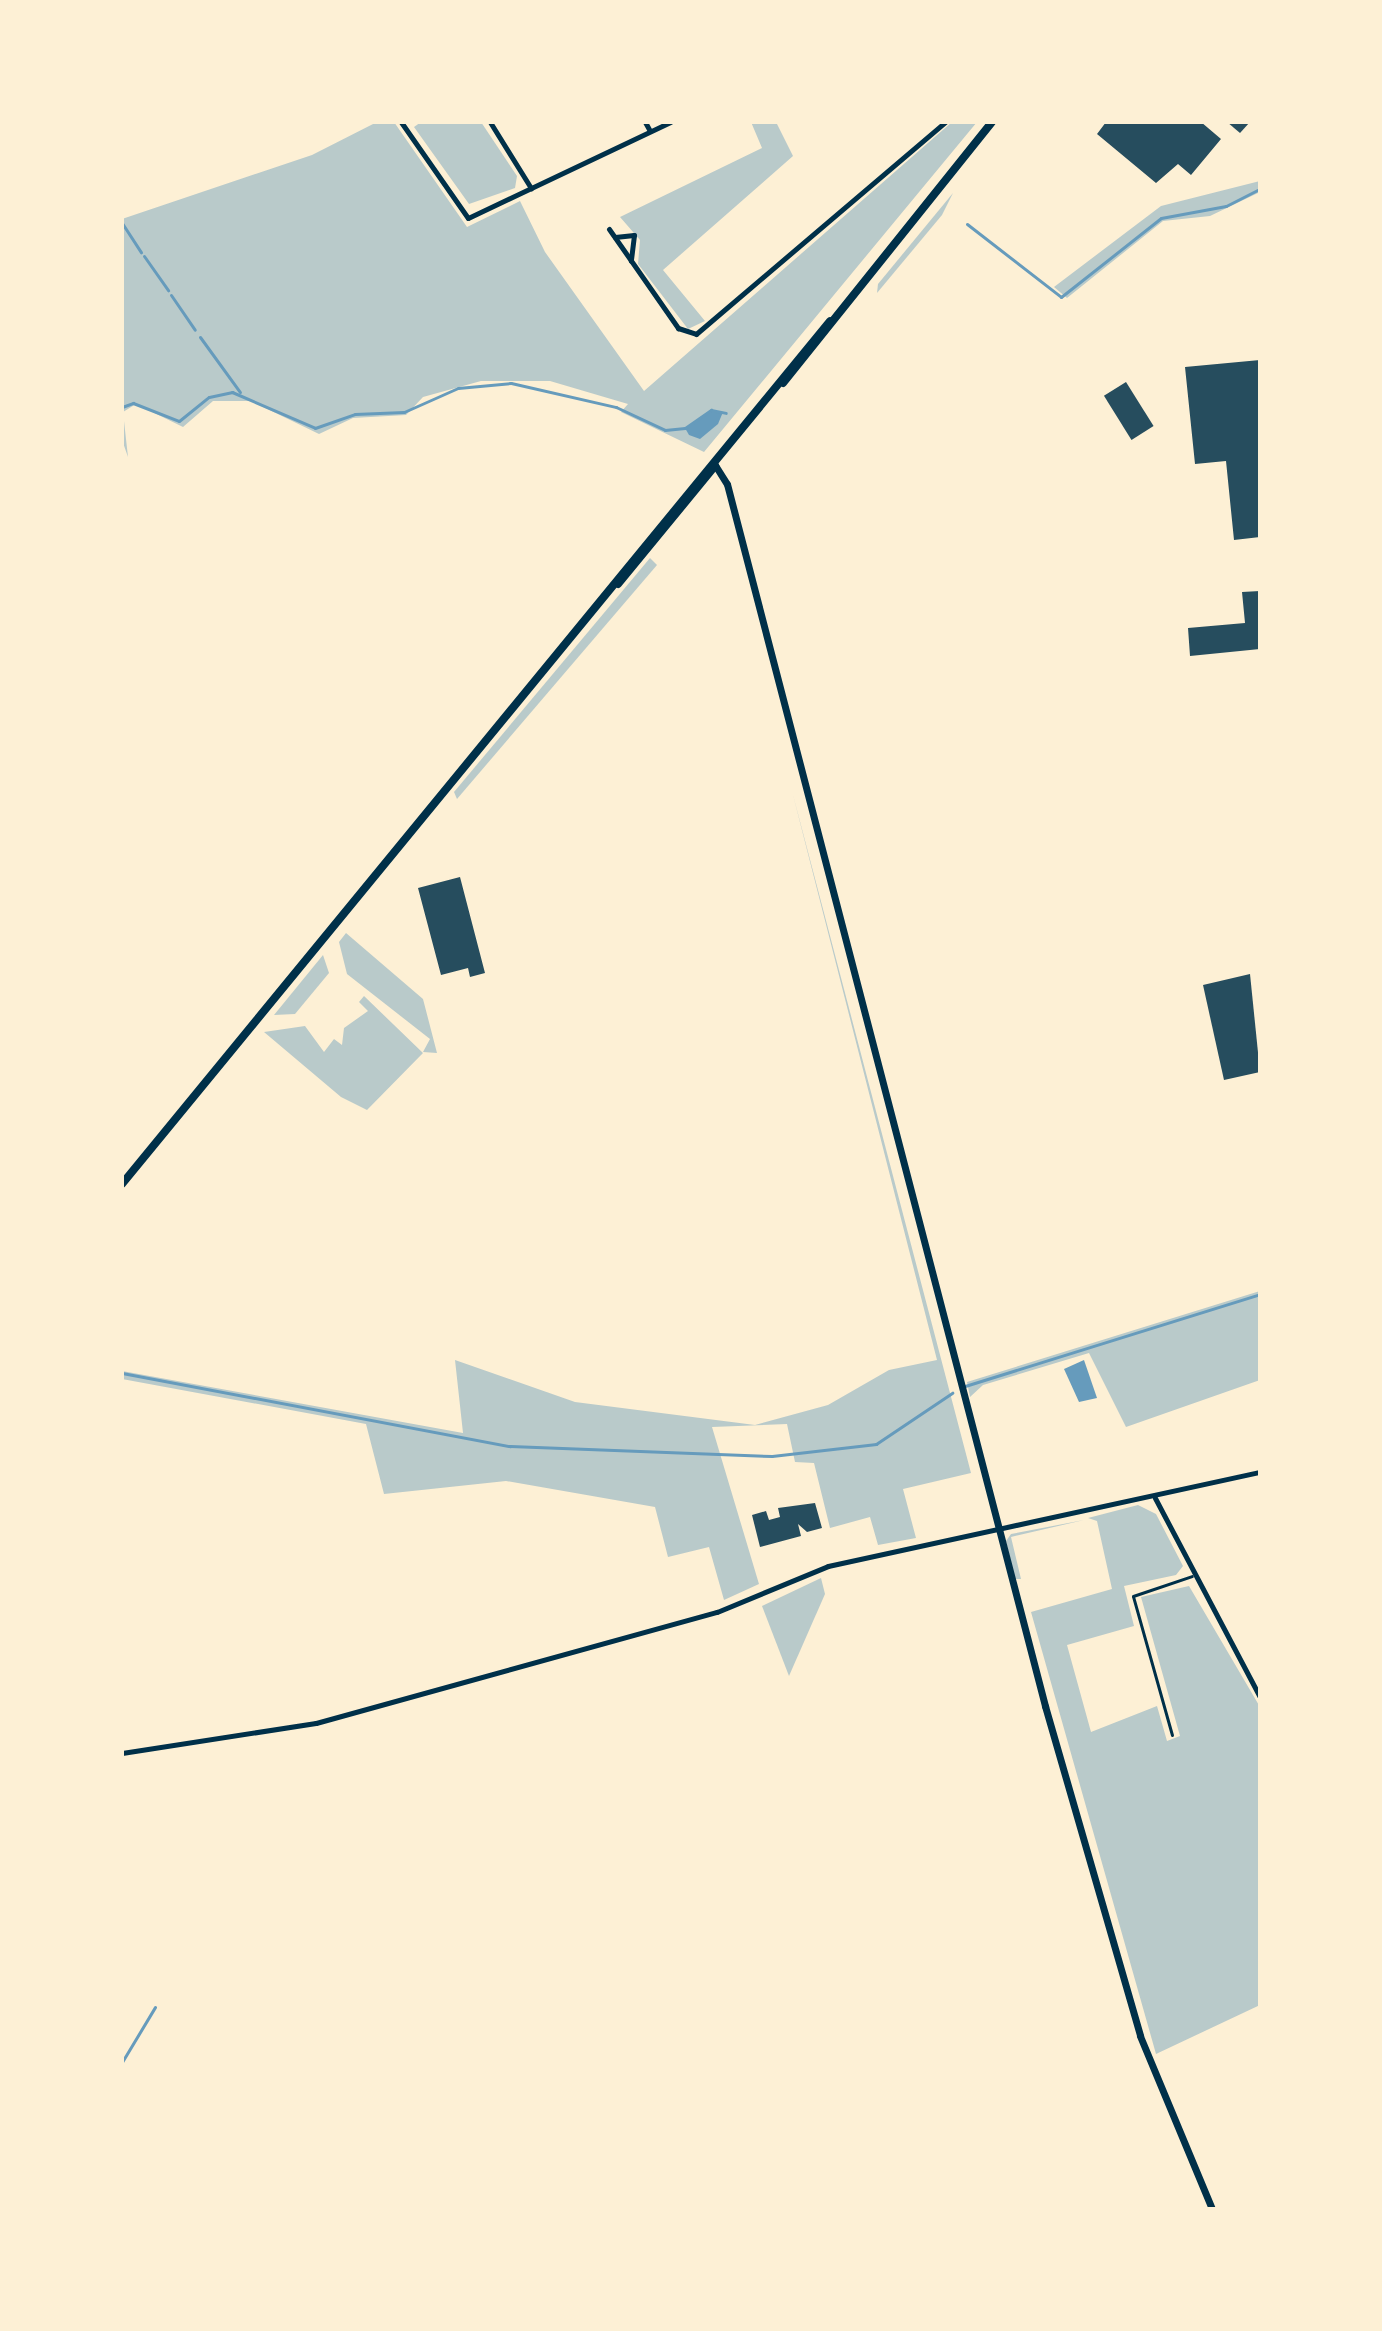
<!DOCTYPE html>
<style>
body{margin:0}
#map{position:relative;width:1382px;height:2331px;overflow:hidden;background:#fdf0d5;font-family:"Varela Round",sans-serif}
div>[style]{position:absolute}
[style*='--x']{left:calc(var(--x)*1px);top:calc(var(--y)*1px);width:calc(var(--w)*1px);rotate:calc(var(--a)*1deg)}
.green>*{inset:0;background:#b9caca}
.water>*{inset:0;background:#669bbc}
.stream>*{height:3px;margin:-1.5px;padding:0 1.5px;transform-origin:1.5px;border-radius:1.5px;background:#669bbc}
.building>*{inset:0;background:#264d5e;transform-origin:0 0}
.service>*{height:3px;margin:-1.5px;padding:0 1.5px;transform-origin:1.5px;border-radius:1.5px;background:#003049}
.minor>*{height:5px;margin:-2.5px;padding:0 2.5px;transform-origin:2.5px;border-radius:2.5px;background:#003049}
.tertiary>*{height:7px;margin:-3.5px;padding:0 3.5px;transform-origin:3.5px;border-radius:3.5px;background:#003049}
.secondary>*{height:8px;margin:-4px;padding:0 4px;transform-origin:4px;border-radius:4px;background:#003049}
span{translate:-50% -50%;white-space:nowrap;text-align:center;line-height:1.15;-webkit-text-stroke:8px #fdf0d5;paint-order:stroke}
.frame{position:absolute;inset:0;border:124px solid #fdf0d5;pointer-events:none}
</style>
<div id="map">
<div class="green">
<div style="clip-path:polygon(377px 122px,394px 122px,467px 227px,520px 201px,545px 252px,644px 391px,952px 122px,977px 122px,704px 452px,621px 412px,628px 404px,550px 381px,481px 381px,423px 397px,406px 415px,353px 418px,319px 434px,251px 401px,213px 401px,183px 427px,136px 404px,123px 412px,128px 457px,122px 440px,122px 219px,312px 155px)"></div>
<div style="clip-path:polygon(421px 122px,481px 122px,517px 176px,515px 188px,469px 204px,414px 127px)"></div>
<div style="clip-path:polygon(751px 122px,776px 122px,793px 156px,663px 270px,705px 321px,688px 329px,638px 264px,640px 240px,620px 217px,762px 148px)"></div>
<div style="clip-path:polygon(1260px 181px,1260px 192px,1210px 216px,1163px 221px,1067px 298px,1054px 287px,1161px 206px)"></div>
<div style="clip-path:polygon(953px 193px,942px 215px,877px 293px,878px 284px)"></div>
<div style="clip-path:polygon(650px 558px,657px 565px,457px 799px,454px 792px)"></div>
<div style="clip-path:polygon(792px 791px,971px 1473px,903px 1489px,916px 1538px,878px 1545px,870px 1517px,830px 1528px,814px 1463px,795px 1462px,787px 1424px,712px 1427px,759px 1584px,724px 1600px,709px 1547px,668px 1557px,655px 1507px,506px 1481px,384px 1494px,366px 1424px,122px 1379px,122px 1371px,463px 1433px,455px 1360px,575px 1402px,755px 1425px,828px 1405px,889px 1370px,937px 1360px)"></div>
<div style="clip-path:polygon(346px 933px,423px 999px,437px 1053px,423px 1052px,430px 1039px,347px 974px,339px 942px)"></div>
<div style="clip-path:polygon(323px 955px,329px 973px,295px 1014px,274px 1015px)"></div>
<div style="clip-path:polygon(364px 996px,423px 1053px,367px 1110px,341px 1097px,264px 1032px,305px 1026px,324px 1052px,334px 1039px,342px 1045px,344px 1028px,368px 1011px,359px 1002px)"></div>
<div style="clip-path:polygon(1260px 1291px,1260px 1380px,1126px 1427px,1089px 1353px,983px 1385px,970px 1397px,967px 1382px)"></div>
<div style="clip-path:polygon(1138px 1505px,1156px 1514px,1183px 1566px,1176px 1575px,1124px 1586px,1134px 1626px,1067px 1645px,1091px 1732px,1157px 1706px,1167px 1741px,1180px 1736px,1141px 1597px,1189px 1586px,1260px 1707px,1260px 2005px,1156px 2054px,1031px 1612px,1112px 1589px,1097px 1521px,1088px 1518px)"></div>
<div style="clip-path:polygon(1084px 1520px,1011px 1537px,1021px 1579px,1015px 1579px,1006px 1541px,1011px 1534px)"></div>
<div style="clip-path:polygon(821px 1578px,825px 1594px,789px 1676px,762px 1606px)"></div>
</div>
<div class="water">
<div style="clip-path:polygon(711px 410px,723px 412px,718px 424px,700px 439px,689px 435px,685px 428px)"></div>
<div style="clip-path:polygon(1084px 1360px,1097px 1398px,1079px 1402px,1064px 1369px)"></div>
</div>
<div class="stream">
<div style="--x:122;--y:223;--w:35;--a:57"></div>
<div style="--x:967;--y:224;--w:119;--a:37.8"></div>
<div style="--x:1061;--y:297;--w:127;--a:-38.3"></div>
<div style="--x:1161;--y:218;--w:66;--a:-10.5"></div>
<div style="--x:1226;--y:206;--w:38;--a:-27"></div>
<div style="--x:144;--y:256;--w:42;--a:54.8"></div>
<div style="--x:171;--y:295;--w:42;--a:55.6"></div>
<div style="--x:200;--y:337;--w:68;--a:54"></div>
<div style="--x:122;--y:407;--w:12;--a:-20"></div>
<div style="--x:133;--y:403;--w:49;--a:21.4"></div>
<div style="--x:179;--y:421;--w:38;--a:-39"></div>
<div style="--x:209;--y:397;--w:24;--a:-12"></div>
<div style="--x:232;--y:392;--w:90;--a:23.4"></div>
<div style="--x:315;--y:428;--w:42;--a:-19.3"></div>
<div style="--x:355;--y:414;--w:49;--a:-2.3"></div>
<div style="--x:404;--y:412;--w:59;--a:-24"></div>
<div style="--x:458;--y:388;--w:53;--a:-5.4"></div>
<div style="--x:511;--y:383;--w:108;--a:12.9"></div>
<div style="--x:616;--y:407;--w:54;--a:25.1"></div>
<div style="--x:665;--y:430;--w:20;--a:-6"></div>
<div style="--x:685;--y:428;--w:32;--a:-35"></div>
<div style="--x:711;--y:410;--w:15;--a:11"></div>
<div style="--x:122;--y:1373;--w:395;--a:10.7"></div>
<div style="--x:510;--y:1446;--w:262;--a:2.2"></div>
<div style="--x:772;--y:1456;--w:105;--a:-6.6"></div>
<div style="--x:876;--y:1444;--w:92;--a:-33.9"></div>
<div style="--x:965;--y:1386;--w:309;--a:-17.3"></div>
<div style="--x:122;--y:2062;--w:64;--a:-59"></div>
</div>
<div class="building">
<div style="clip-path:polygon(1106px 122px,1201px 122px,1221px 139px,1191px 175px,1178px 164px,1156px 183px,1097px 134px)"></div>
<div style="clip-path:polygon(1227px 122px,1250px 122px,1240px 133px)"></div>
<div style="clip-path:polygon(1260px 360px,1260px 537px,1234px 540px,1226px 461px,1195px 464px,1185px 367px)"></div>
<div style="left:1126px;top:382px;width:52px;height:26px;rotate:58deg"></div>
<div style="clip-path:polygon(1260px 591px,1260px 649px,1190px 656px,1188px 628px,1245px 623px,1242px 592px)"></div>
<div style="clip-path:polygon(460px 877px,485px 973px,470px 977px,468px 968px,441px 975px,418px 888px)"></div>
<div style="clip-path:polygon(1250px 974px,1260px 1072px,1224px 1080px,1203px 985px)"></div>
<div style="clip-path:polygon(815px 1503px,822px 1528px,807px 1532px,798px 1524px,801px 1536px,760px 1547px,752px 1515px,766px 1511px,769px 1520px,780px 1517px,778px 1508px)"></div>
</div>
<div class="service">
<div style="--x:1172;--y:1735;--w:144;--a:-105.7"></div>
<div style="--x:1133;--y:1596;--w:62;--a:-18.7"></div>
</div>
<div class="minor">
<div style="--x:401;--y:122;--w:117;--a:55.1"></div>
<div style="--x:468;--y:218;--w:224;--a:-25.4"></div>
<div style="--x:490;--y:122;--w:78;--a:58.2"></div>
<div style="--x:645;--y:122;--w:10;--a:61"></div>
<div style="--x:609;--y:229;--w:121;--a:55.1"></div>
<div style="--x:678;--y:328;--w:19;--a:18"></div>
<div style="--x:696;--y:334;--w:327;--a:-40.4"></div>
<div style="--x:615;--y:237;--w:19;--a:-6"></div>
<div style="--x:634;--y:235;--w:26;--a:97"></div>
<div style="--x:1155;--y:1498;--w:225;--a:62.2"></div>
<div style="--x:122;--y:1753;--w:196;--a:-8.8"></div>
<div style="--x:316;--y:1723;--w:416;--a:-15.5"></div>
<div style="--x:717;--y:1612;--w:120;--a:-22.5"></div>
<div style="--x:828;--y:1566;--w:442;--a:-12.3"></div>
</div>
<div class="tertiary">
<div style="--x:715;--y:465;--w:22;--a:58"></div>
<div style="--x:727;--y:484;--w:1263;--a:75.41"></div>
<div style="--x:1045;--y:1706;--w:343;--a:73.9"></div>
<div style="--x:1140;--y:2036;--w:187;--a:67.4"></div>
</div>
<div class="secondary">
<div style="--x:783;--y:383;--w:334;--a:-51.3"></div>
<div style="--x:618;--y:584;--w:153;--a:-50.6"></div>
<div style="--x:122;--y:1184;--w:1116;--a:-50.63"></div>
</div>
<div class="frame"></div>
</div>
